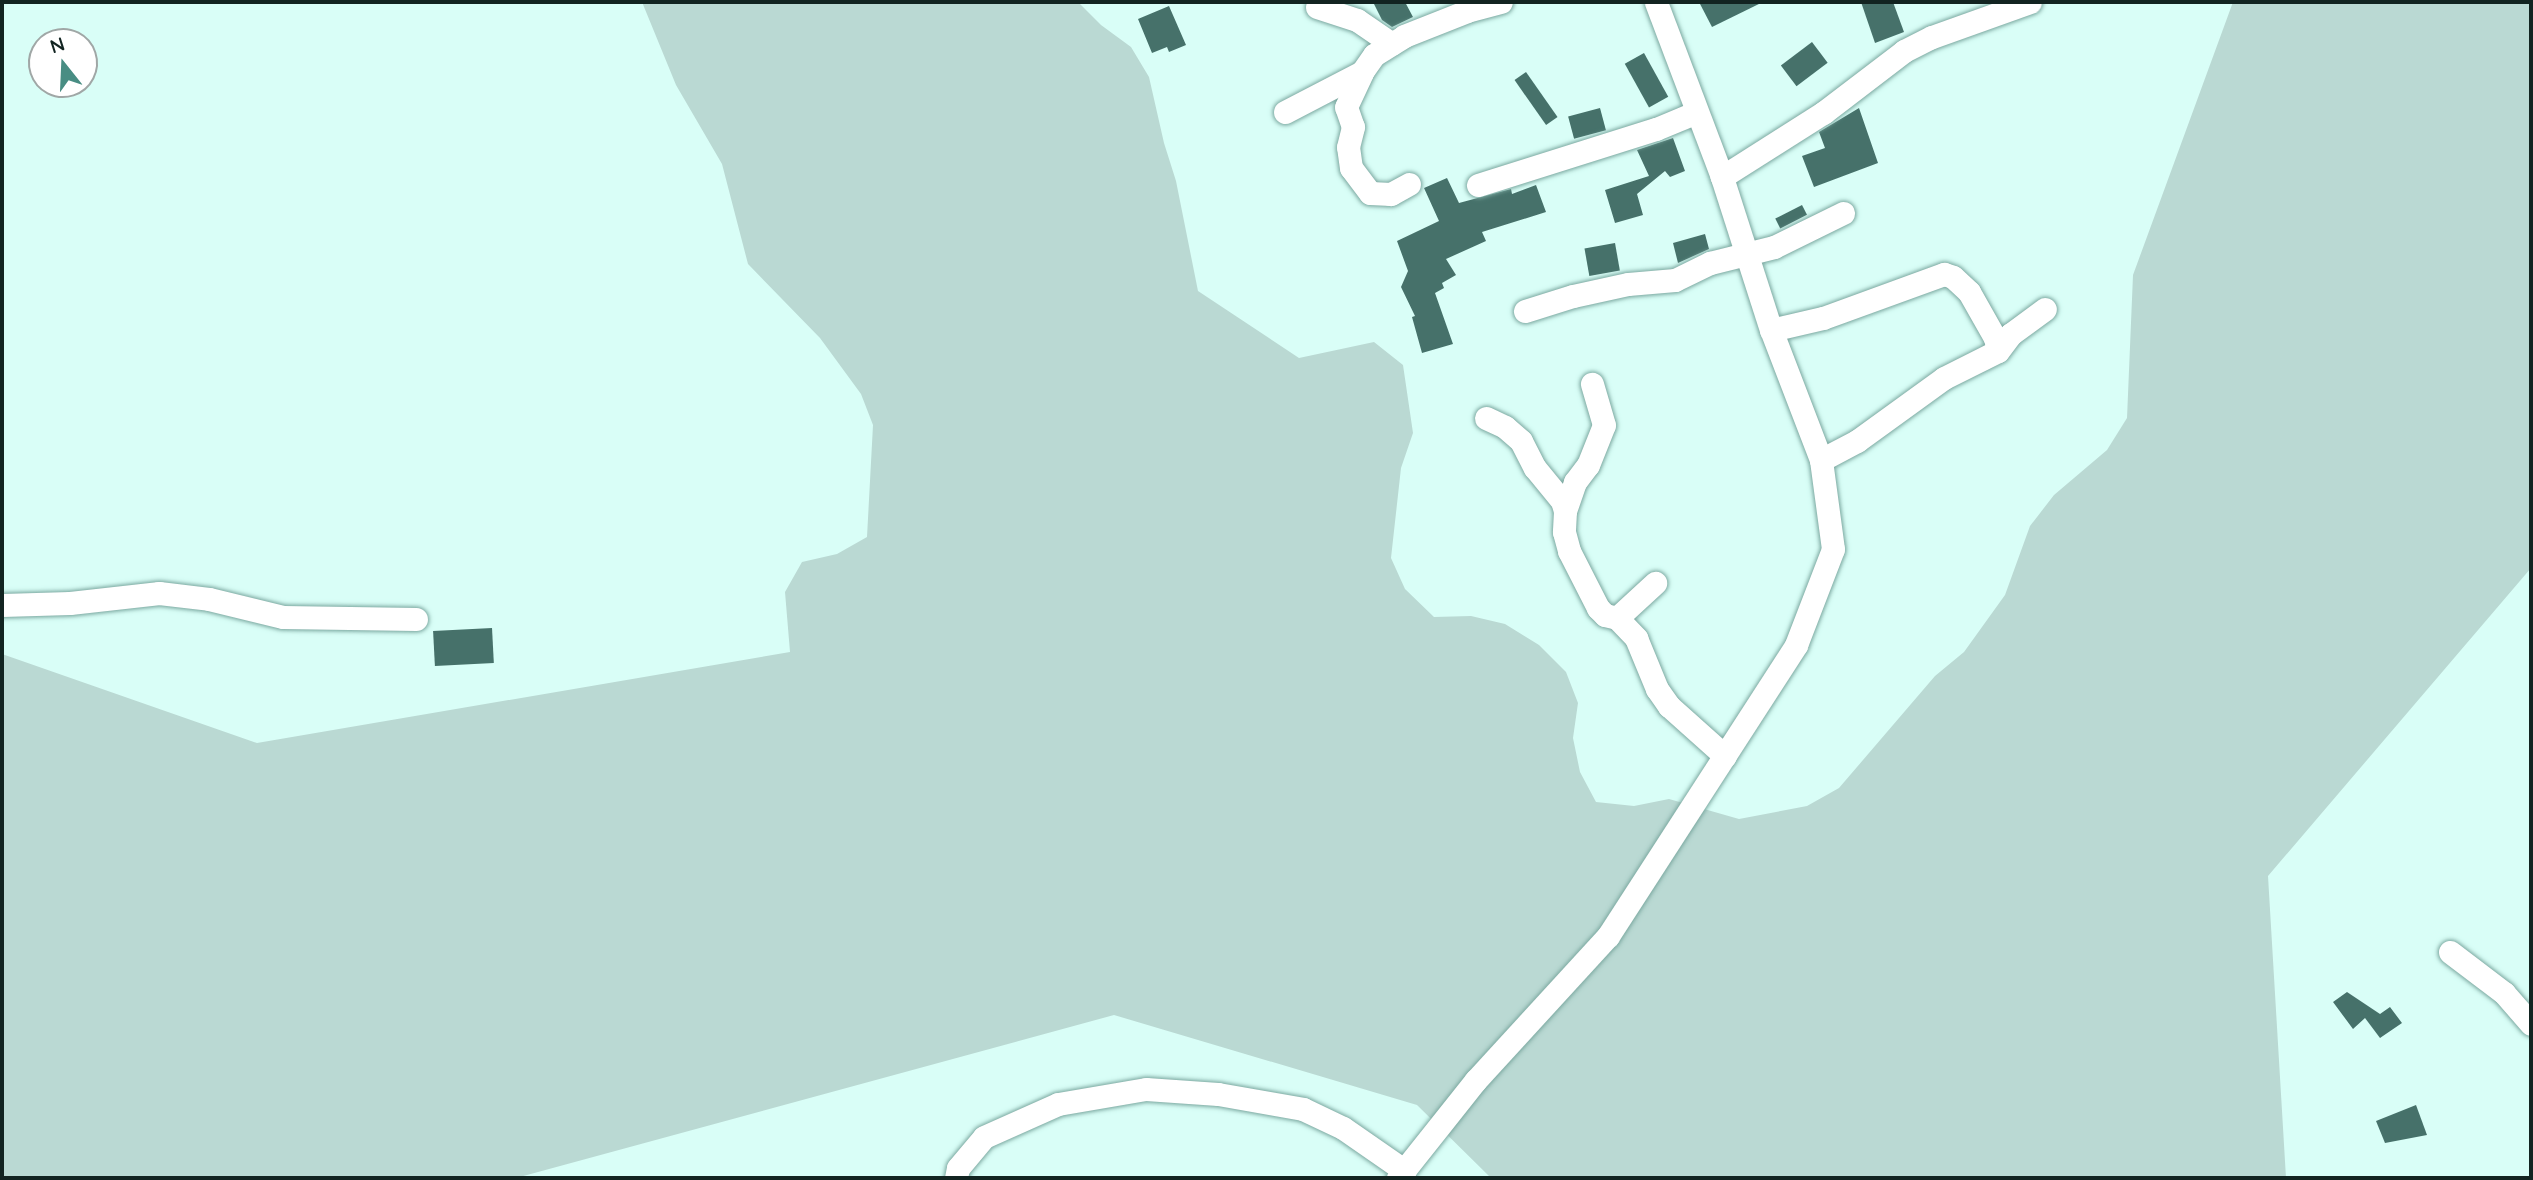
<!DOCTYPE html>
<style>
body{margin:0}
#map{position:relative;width:2533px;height:1180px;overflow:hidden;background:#d9fef7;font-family:Quicksand,sans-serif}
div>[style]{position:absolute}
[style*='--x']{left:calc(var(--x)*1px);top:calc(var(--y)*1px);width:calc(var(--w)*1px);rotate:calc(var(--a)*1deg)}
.green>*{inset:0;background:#bad9d3}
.building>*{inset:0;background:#46716a;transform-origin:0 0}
.roads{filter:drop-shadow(0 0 2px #7ba8a0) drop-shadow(0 0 2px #7ba8a0)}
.minor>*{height:23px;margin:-11.5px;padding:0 11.5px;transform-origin:11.5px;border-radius:11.5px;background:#fff}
span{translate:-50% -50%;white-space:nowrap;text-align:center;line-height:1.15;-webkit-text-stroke:7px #fff;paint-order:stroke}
.frame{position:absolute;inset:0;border:4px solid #122421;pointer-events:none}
.north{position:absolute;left:28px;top:28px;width:70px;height:70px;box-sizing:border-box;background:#fff;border:2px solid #a0a7a6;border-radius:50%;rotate:342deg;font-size:19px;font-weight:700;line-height:28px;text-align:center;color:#122421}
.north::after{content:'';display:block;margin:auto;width:24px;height:32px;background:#488d83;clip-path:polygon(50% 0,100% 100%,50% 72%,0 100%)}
</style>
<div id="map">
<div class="green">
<div style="clip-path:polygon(642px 2px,1078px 2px,1101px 25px,1131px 47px,1149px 77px,1164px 143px,1176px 181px,1198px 291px,1299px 358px,1374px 342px,1403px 365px,1413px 433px,1401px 468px,1391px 558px,1405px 589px,1434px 617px,1471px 616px,1505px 624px,1539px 645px,1566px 672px,1578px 703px,1573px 738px,1580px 772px,1596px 802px,1634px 806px,1669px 799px,1739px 819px,1807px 806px,1839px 788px,1935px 676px,1964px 652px,2005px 595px,2030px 526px,2054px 495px,2107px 450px,2127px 418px,2133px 275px,2233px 2px,2531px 2px,2531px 568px,2268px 876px,2286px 1178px,1491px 1178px,1417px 1105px,1114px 1015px,516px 1178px,2px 1178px,2px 654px,257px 743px,790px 652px,785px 592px,802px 562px,837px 554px,867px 537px,873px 425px,861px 394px,820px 338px,748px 264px,722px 164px,676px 85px)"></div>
</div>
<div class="building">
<div style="clip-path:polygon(1373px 2px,1405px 2px,1413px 17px,1392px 27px,1382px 20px)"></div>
<div style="clip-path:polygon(1699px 2px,1763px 2px,1712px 27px)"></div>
<div style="clip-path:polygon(1861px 2px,1893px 2px,1904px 32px,1875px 43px)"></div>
<div style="clip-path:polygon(1169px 6px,1186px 45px,1169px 52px,1167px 47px,1152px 53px,1138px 19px)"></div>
<div style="left:1812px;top:42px;width:26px;height:39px;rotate:53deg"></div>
<div style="left:1644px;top:53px;width:50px;height:22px;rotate:61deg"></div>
<div style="left:1526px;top:72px;width:55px;height:14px;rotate:55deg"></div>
<div style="left:1600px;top:108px;width:23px;height:33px;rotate:75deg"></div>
<div style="clip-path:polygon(1859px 108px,1878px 163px,1814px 187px,1802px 156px,1825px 148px,1819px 132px)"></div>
<div style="clip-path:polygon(1673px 138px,1685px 171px,1670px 177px,1665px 171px,1637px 194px,1643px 215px,1615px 223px,1605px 190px,1649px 176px,1637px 150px)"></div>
<div style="clip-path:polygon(1447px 178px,1459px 203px,1511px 189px,1512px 194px,1536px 185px,1546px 212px,1482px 232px,1486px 241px,1446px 259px,1456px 275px,1442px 283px,1444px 288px,1435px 293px,1453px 344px,1422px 353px,1412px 317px,1415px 316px,1401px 287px,1408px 271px,1397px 241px,1439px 221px,1424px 188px)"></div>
<div style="left:1802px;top:205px;width:11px;height:30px;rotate:63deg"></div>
<div style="clip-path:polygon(1705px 234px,1709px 249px,1678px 263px,1673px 243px)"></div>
<div style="left:1615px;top:243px;width:28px;height:31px;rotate:80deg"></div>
<div style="left:492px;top:628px;width:35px;height:59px;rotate:87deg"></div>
<div style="clip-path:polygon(2347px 992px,2380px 1014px,2390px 1007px,2402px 1023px,2380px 1038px,2365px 1018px,2353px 1029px,2333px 1002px)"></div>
<div style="clip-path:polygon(2416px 1105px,2427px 1135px,2385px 1143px,2376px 1121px)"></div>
</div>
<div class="roads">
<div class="minor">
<div style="--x:1317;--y:7;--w:42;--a:18"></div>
<div style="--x:1357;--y:20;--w:42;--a:34.4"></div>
<div style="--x:1285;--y:112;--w:87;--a:-27.5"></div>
<div style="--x:1722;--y:177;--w:120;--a:-32.4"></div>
<div style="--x:1823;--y:113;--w:102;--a:-37.4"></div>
<div style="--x:1904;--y:51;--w:31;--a:-27"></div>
<div style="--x:1932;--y:37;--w:104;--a:-19.7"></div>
<div style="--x:1409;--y:184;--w:21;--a:151"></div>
<div style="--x:1391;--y:194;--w:21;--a:-177"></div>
<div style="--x:1370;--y:193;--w:31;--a:-127"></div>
<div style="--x:1351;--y:168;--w:21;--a:-98"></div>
<div style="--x:1348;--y:147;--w:21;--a:-76"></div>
<div style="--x:1353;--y:127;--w:21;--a:-109"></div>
<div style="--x:1346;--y:107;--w:38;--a:-65"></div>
<div style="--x:1362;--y:72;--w:21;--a:-55"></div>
<div style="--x:1374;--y:55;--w:36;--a:-32"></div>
<div style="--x:1404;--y:36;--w:68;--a:-21.6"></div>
<div style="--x:1467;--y:11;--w:35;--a:-15"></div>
<div style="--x:1478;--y:185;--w:187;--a:-17.5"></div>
<div style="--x:1656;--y:129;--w:44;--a:-22.5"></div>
<div style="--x:1525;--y:311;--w:50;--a:-17.4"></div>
<div style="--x:1573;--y:296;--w:56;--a:-12.3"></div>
<div style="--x:1628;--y:284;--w:47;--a:-4.9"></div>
<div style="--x:1675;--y:280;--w:39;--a:-26"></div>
<div style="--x:1710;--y:263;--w:66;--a:-14"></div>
<div style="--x:1774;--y:247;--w:77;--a:-26.2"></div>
<div style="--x:1771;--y:330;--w:53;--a:-13"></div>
<div style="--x:1823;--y:318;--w:129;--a:-20"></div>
<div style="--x:1944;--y:274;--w:9;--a:18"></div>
<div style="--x:1953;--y:277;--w:22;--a:43"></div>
<div style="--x:1969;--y:292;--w:53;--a:60.5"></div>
<div style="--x:1995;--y:338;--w:13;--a:77"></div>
<div style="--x:1486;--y:418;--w:21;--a:25"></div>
<div style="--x:1505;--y:427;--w:21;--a:41"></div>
<div style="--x:1521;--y:441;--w:30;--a:63"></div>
<div style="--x:1535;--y:468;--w:43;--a:50.7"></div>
<div style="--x:1562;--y:501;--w:10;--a:73"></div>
<div style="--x:1565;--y:511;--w:21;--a:93"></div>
<div style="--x:1564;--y:532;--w:20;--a:75"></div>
<div style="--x:1569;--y:551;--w:64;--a:63"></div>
<div style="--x:1598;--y:608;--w:10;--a:45"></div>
<div style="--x:1605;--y:615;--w:12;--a:14"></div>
<div style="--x:1617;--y:618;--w:28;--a:46"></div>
<div style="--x:1636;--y:638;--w:55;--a:67.6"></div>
<div style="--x:1657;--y:689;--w:21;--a:55"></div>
<div style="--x:1669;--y:706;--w:75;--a:41.8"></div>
<div style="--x:1821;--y:460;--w:41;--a:-27.8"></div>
<div style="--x:1857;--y:441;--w:107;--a:-35.9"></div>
<div style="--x:1944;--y:378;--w:60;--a:-26.6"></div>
<div style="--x:1998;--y:351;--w:21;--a:-53"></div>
<div style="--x:2011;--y:334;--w:42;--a:-36.3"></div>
<div style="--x:1565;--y:511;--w:31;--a:-71"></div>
<div style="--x:1575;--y:482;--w:21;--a:-53"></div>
<div style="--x:1588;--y:465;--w:43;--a:-68.2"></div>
<div style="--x:1604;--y:425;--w:43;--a:-106.3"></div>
<div style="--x:2;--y:605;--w:68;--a:-1.7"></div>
<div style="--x:70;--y:603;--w:90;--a:-6.4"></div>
<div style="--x:159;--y:593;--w:50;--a:6.8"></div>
<div style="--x:209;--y:599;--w:76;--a:13.7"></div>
<div style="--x:283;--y:617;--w:133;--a:0.9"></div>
<div style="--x:1617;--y:618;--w:52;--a:-42.6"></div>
<div style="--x:2450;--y:952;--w:68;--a:37.2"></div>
<div style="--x:2504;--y:993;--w:41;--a:48.9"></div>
<div style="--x:956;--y:1178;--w:10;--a:-79"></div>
<div style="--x:958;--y:1168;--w:40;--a:-50"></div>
<div style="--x:984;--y:1137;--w:81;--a:-24"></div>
<div style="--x:1058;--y:1104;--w:89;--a:-9.7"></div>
<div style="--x:1146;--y:1089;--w:72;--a:4"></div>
<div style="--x:1218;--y:1094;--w:86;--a:10"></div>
<div style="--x:1303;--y:1109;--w:44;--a:25.4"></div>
<div style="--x:1343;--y:1128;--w:75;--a:34.7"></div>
<div style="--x:1398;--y:1178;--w:125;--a:-51.5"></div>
<div style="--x:1476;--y:1080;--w:195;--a:-47.5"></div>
<div style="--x:1608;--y:936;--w:346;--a:-57.1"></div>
<div style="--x:1796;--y:645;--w:103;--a:-68.9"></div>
<div style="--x:1833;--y:549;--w:90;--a:-97.7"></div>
<div style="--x:1821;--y:460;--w:139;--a:-111"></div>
<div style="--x:1771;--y:330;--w:161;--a:-107.8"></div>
<div style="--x:1722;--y:177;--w:187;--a:-110.7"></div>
</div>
</div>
<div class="frame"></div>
<div class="north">N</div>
</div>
